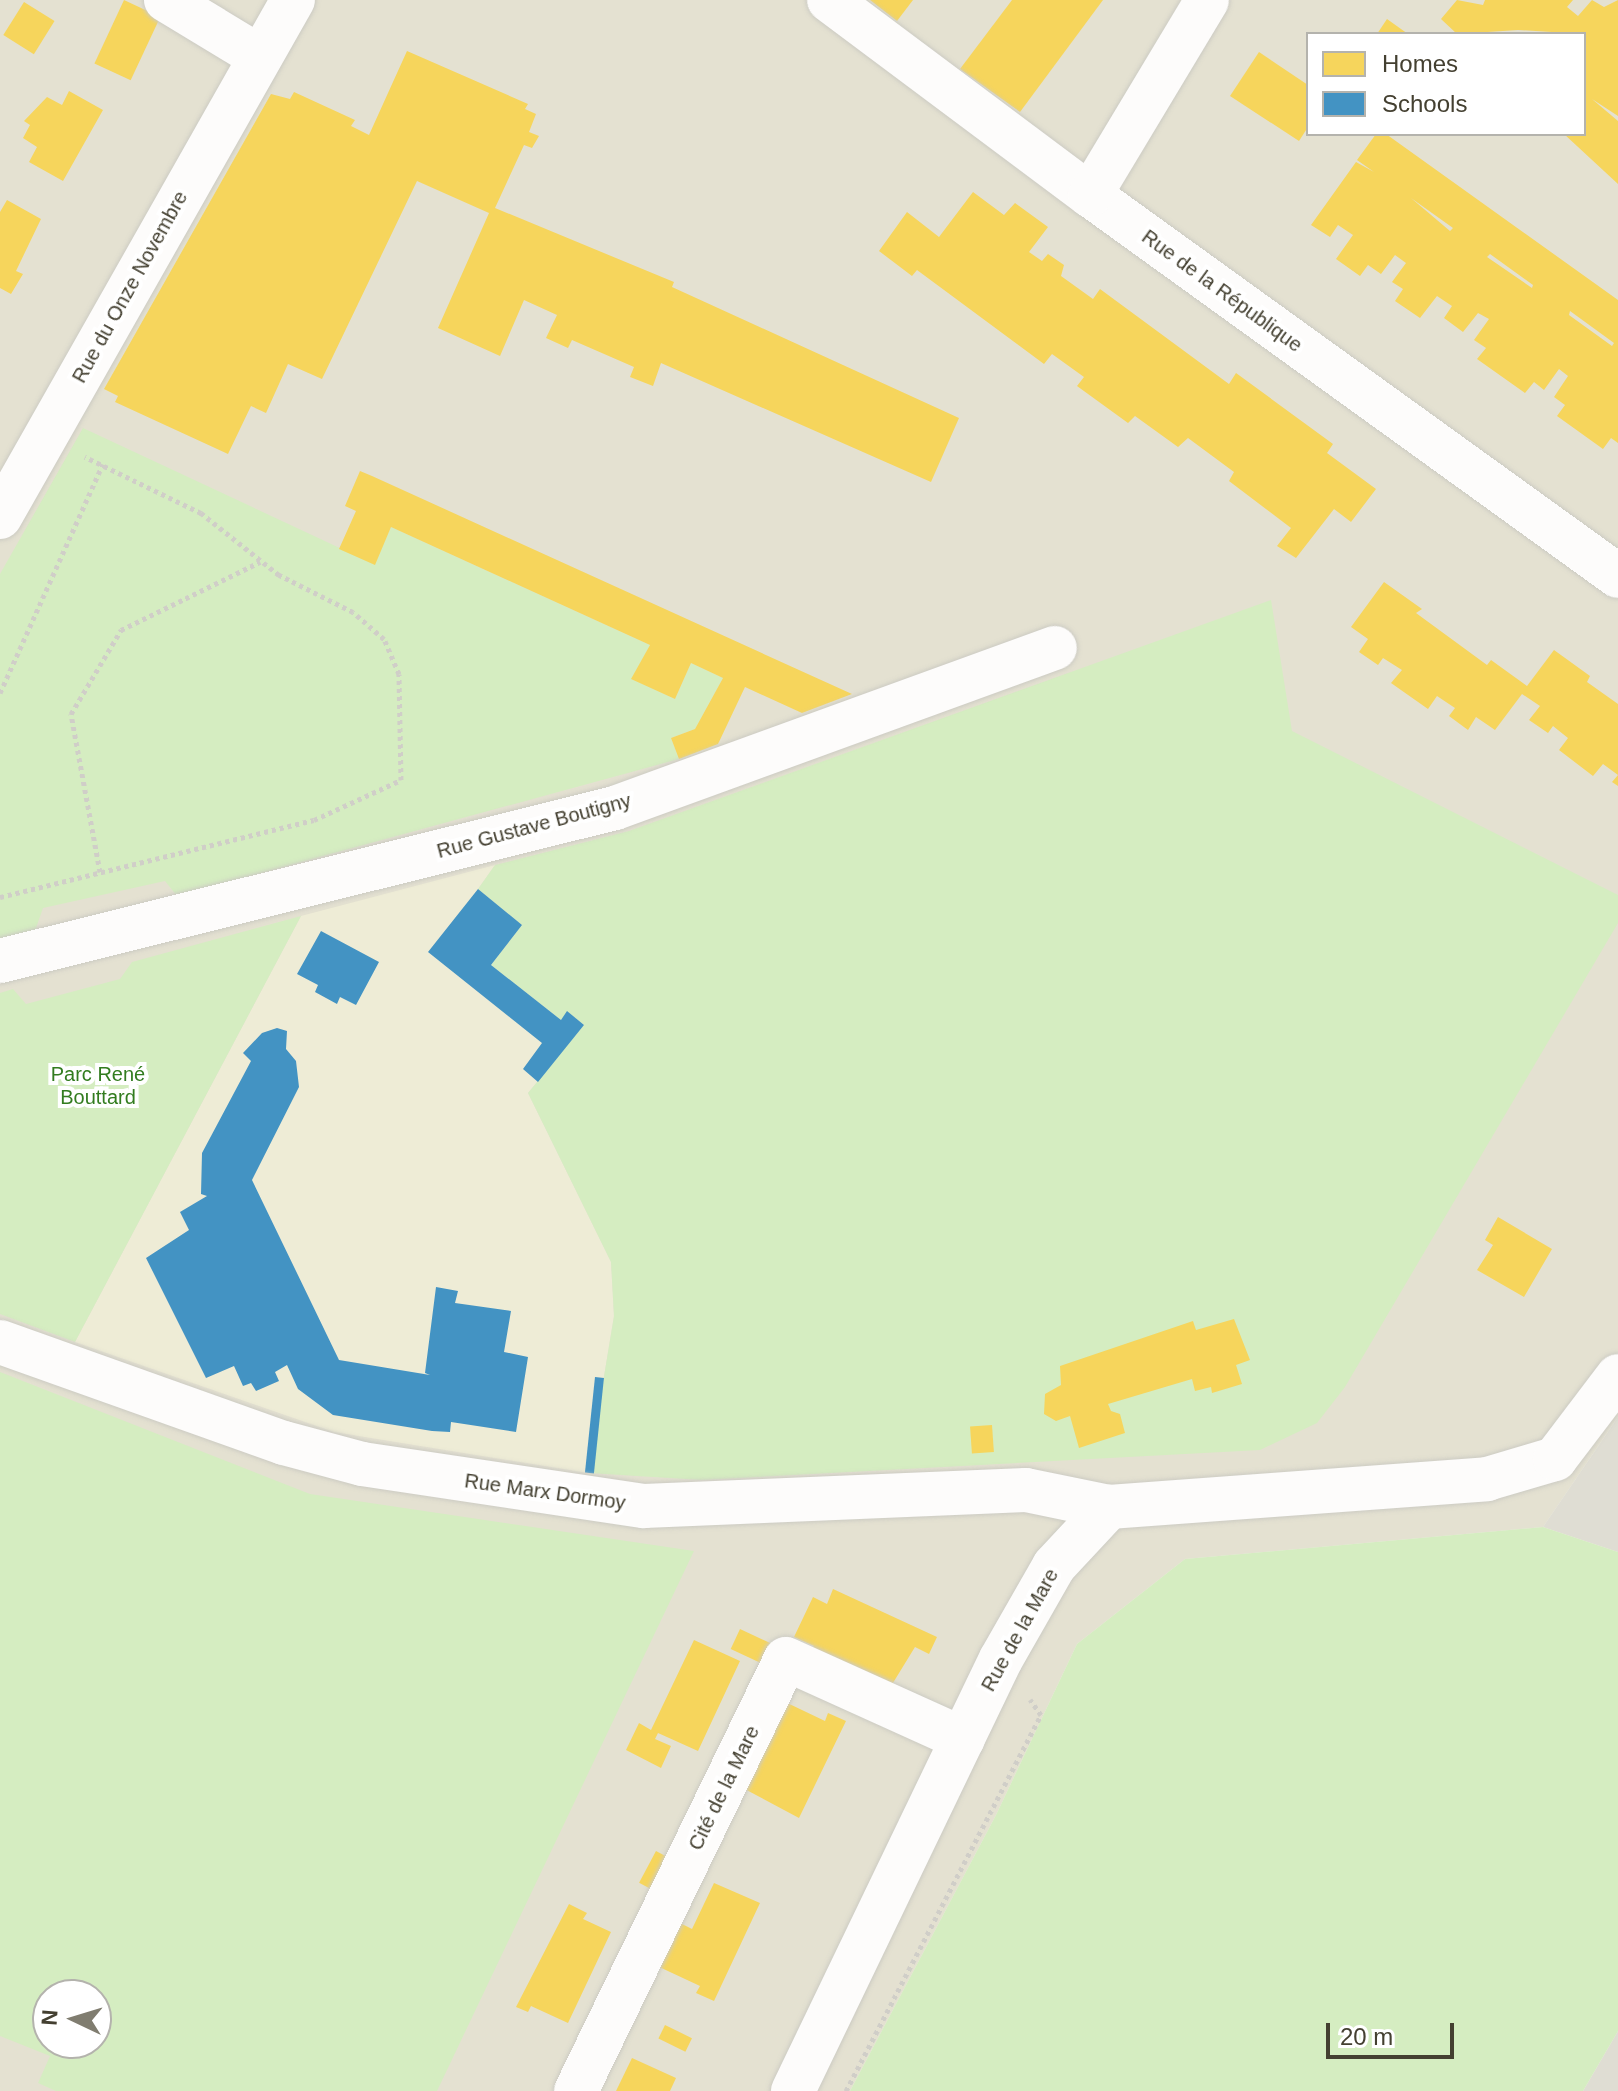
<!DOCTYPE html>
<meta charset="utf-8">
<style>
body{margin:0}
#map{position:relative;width:1618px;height:2091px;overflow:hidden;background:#efeee5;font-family:Helvetica,sans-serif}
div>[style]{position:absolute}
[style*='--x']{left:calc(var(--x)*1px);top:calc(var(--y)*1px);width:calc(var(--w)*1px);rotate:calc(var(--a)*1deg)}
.residential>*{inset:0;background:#e4e1d1}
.industrial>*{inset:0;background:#dfddd3}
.education>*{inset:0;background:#eeecd6}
.green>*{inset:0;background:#d5edc1}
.homes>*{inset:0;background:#f6d55c;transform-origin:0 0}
.schools>*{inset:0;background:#4393c3;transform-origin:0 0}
.path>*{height:5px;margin-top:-2.5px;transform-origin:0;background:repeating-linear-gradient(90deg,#d0cec8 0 4px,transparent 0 8px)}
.roads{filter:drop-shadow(0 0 2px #cccbc3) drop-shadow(0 0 2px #cccbc3)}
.street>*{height:44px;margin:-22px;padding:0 22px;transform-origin:22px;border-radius:22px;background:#fdfcfb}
span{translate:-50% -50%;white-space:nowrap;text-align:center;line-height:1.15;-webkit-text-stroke:8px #fff;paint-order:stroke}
.street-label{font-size:20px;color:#444031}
.park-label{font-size:20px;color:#327c1f}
.legend{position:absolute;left:1306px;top:32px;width:280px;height:104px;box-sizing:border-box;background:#fff;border:2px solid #b4b3ad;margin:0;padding:10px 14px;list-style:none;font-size:24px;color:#444031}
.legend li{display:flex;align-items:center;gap:16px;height:40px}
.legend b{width:40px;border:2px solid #b4b3ad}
.north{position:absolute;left:32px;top:1979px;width:80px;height:80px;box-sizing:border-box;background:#fff;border:2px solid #b4b3ad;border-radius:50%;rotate:274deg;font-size:22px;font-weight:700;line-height:32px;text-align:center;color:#444031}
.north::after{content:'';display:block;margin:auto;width:28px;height:36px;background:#807d70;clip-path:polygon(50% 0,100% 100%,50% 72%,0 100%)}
.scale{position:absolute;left:1326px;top:2023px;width:128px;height:36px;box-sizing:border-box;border:4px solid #444031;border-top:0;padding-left:10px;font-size:24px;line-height:28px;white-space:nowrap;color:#444031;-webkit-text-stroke:6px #fff;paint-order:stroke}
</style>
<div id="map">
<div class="residential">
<div style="clip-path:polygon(evenodd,0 0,1618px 0,1618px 1417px,1543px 1527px,1185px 1559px,1077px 1644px,996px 1815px,850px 2091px,0 2091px,0 0,1308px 34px,1584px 34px,1584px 134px,1308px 134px,1308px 34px,0 0,48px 1995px,96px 1995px,96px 2043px,48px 2043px,48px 1995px)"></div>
</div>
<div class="industrial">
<div style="clip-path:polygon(1618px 1417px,1618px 1552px,1543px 1527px)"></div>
<div style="clip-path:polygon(1618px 2031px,1618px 2091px,1583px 2091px)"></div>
</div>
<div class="education">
<div style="clip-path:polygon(495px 865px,478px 889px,509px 976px,540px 1003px,567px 1011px,584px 1025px,528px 1093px,611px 1262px,614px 1316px,588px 1473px,334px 1432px,75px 1342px,301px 916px)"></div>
</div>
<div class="green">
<div style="clip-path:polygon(83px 428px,374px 564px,391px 527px,650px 645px,632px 679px,675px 699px,691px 663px,723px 678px,695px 729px,671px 738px,679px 759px,177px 896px,165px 881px,43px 908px,35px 931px,0 940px,0 574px)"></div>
<div style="clip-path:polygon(1271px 600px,1292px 731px,1618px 895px,1618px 923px,1345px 1387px,1317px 1423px,1260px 1450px,702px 1480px,588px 1473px,614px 1316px,611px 1262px,528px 1093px,584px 1025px,568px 1012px,561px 1020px,491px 965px,522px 925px,478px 889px,495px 865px,629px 831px)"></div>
<div style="clip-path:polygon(301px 916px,75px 1342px,0 1314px,0 993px,13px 989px,26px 1004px,120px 979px,132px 962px)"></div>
<div style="clip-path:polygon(evenodd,0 1372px,310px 1494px,694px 1551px,437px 2091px,56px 2091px,38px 2083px,50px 2056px,0 2036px,0 1372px,96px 1995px,96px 2043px,48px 2043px,48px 1995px,96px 1995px)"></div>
<div style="clip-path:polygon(1543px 1527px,1618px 1552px,1618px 2031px,1583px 2091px,850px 2091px,996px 1815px,1077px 1644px,1185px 1559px)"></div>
</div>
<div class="homes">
<div style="left:124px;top:0;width:40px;height:70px;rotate:25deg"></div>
<div style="clip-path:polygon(870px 0,913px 0,897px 21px)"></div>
<div style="clip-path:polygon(1012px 0,1103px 0,1020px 112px,960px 69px)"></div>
<div style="clip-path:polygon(1457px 0,1483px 5px,1485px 0,1573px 0,1567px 7px,1578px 16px,1592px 0,1604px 7px,1618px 0,1618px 116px,1592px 99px,1618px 121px,1618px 184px,1564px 134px,1584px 134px,1584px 34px,1518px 30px,1457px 34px,1441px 19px)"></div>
<div style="left:24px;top:2px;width:36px;height:39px;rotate:32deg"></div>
<div style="clip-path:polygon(1387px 19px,1408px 34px,1377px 34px)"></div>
<div style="clip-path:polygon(407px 51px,528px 104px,525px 109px,536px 114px,529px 132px,539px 136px,532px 148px,524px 145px,495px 208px,674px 282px,672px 287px,959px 418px,931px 482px,661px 363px,653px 386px,630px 377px,634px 367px,572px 340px,568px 348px,546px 338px,557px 315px,524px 300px,500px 356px,438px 328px,489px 213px,417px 181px,322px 379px,288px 364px,266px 413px,251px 406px,228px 454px,115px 402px,118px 396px,104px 389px,271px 94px,290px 99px,294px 92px,355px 120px,351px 126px,369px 135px)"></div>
<div style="clip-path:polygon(1259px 52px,1308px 85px,1308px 127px,1299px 141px,1230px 96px)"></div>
<div style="clip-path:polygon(69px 91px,103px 110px,63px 181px,29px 162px,37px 147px,23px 138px,30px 125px,24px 121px,47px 97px,62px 105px)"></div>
<div style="clip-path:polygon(evenodd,1376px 134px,1386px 134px,1618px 300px,1618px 443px,1611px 438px,1603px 449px,1557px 416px,1565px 405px,1554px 397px,1568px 376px,1559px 369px,1544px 390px,1534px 382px,1525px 393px,1477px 359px,1486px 348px,1474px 340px,1489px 319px,1478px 313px,1463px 332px,1444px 318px,1452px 306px,1437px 296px,1420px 318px,1395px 301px,1403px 289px,1392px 282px,1406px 263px,1395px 255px,1381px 274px,1368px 265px,1360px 276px,1336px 259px,1353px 235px,1338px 225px,1330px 237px,1311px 225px,1356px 162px,1374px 172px,1357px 160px,1376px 134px,1411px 198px,1453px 228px,1450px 231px,1411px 198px,1376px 134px,1490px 254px,1533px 285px,1532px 288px,1487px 257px,1490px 254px,1376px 134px,1570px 311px,1614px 343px,1612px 346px,1569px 315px,1570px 311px)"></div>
<div style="clip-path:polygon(973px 192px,1004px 215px,1015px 203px,1048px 227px,1029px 252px,1042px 261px,1048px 254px,1064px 265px,1061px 276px,1093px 299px,1100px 289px,1229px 384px,1236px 373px,1333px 444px,1327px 453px,1376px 489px,1351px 522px,1334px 509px,1296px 558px,1277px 546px,1291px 528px,1229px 481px,1234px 472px,1188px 438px,1178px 447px,1135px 416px,1128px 423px,1077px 386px,1084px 377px,1052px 354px,1044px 364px,917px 270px,912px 276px,879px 251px,907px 212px,939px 237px)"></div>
<div style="clip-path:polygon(7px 200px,41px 219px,16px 271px,23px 274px,11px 294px,0 288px,0 212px)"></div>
<div style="clip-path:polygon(360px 471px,372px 476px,852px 694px,802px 713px,745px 687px,718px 744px,679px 759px,671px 738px,695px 729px,723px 678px,691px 663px,675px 699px,631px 679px,650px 645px,391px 527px,375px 565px,339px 549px,356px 511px,345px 506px)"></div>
<div style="clip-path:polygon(1384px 582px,1422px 609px,1416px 613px,1487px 665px,1491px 660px,1527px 686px,1554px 650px,1590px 676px,1587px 682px,1618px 704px,1618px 786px,1612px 782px,1618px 775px,1603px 764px,1593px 776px,1559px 750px,1568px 738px,1553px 726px,1548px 733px,1529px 720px,1540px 706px,1522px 694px,1495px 730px,1476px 717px,1468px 730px,1449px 716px,1455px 708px,1437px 696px,1428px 709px,1391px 683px,1402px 670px,1383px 658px,1378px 665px,1359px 652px,1368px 639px,1351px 627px)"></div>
<div style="clip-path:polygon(1498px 1217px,1552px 1249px,1524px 1297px,1477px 1270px,1493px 1245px,1485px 1240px)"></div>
<div style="clip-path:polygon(1234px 1319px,1250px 1360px,1236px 1365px,1242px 1384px,1212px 1393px,1211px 1387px,1195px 1391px,1192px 1379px,1108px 1404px,1111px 1411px,1120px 1414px,1125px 1433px,1079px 1448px,1070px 1416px,1056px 1421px,1044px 1414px,1045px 1394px,1061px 1385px,1060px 1366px,1193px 1321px,1196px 1330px)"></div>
<div style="left:992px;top:1425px;width:27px;height:22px;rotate:86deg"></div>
<div style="clip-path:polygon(833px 1589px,937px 1637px,929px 1654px,915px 1647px,888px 1691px,810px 1651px,814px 1646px,794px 1637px,813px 1597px,827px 1604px)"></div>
<div style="left:740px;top:1629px;width:41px;height:22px;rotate:25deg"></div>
<div style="clip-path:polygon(694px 1640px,740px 1661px,698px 1751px,658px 1733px,655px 1739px,671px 1746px,661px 1768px,626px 1750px,639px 1723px,651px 1730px)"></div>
<div style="clip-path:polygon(781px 1700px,825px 1721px,828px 1713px,846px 1721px,799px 1818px,739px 1786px)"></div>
<div style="left:656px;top:1851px;width:17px;height:36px;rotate:28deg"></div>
<div style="clip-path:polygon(714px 1883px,760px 1903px,714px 2001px,696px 1993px,700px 1986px,655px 1965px,676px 1921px,692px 1929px)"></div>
<div style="clip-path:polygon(569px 1904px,587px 1913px,583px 1919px,611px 1932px,568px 2023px,531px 2006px,528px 2012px,516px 2007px)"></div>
<div style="left:665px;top:2025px;width:30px;height:15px;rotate:26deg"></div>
<div style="clip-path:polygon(632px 2058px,676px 2078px,670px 2091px,616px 2091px)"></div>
</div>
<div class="schools">
<div style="clip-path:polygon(478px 889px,522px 925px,491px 965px,561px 1020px,567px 1011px,584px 1025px,538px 1082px,523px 1069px,542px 1043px,428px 952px)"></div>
<div style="clip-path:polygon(321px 931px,379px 962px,356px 1005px,340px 997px,337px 1004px,315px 992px,318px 985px,297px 974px)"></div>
<div style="clip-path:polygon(277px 1028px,287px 1031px,286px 1049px,296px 1061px,299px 1087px,252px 1180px,339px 1360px,430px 1375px,425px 1373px,436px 1287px,458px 1291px,455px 1303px,511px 1311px,504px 1352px,528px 1357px,516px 1432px,451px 1422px,450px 1432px,432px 1431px,333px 1415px,298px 1389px,287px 1365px,275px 1372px,279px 1381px,256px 1391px,251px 1383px,243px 1386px,234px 1366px,206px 1378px,146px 1258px,189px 1230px,180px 1212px,207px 1196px,201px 1194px,202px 1153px,251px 1061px,243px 1053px,262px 1033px)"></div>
<div style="left:595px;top:1377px;width:9px;height:96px;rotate:6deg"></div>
</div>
<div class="path">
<div style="--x:0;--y:693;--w:251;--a:-65.8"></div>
<div style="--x:100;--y:872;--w:161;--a:-100.4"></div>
<div style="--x:71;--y:714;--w:98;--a:-59.2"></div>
<div style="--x:121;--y:630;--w:155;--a:-26.1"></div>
<div style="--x:0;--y:897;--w:323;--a:-13.8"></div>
<div style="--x:314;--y:820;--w:96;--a:-24.7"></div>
<div style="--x:401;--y:780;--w:106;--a:-91.1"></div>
<div style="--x:399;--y:674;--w:38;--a:-113"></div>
<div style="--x:384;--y:639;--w:41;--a:-138.9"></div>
<div style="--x:353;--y:612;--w:83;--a:-153.4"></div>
<div style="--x:279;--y:575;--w:100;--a:-141.5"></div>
<div style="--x:201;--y:513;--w:129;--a:-154.2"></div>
<div style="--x:846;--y:2091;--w:424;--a:-62.6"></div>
<div style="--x:1041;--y:1715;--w:19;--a:-125"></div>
</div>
<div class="roads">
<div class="street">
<div style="--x:166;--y:0;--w:110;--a:31.2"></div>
<div style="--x:829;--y:0;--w:326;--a:36.8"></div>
<div style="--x:1090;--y:195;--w:651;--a:35.81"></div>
<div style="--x:1090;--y:195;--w:227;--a:-59"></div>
<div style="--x:0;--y:517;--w:594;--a:-60.46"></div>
<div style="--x:0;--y:961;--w:634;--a:-13.97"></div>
<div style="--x:615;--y:808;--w:468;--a:-20"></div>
<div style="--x:0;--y:1342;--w:301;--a:19.6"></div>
<div style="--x:284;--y:1443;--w:81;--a:15.1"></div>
<div style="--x:362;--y:1464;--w:285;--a:8.5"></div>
<div style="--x:644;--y:1506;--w:382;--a:-2.4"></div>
<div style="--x:1026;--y:1490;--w:85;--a:11.6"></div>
<div style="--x:576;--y:2091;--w:480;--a:-64.1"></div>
<div style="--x:786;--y:1659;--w:194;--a:24.3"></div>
<div style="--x:793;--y:2091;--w:479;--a:-64.3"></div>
<div style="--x:1001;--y:1659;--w:107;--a:-60.3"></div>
<div style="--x:1054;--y:1566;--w:81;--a:-47"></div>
<div style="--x:1109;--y:1507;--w:379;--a:-4.2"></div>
<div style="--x:1487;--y:1479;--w:71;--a:-16.4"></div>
<div style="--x:1555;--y:1459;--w:104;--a:-52.8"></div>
</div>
</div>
<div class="street-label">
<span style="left:130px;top:287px;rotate:-61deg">Rue du Onze Novembre</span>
<span style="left:1222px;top:291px;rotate:36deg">Rue de la République</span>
<span style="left:534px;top:826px;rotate:-15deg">Rue Gustave Boutigny</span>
<span style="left:545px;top:1492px;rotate:8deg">Rue Marx Dormoy</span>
<span style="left:1020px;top:1630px;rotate:-61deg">Rue de la Mare</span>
<span style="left:724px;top:1788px;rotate:-64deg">Cité de la Mare</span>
</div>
<div class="park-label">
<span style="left:98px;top:1086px">Parc René<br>Bouttard</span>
</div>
<ul class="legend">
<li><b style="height:22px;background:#f6d55c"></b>Homes</li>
<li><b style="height:22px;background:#4393c3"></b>Schools</li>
</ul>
<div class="north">N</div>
<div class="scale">20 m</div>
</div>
